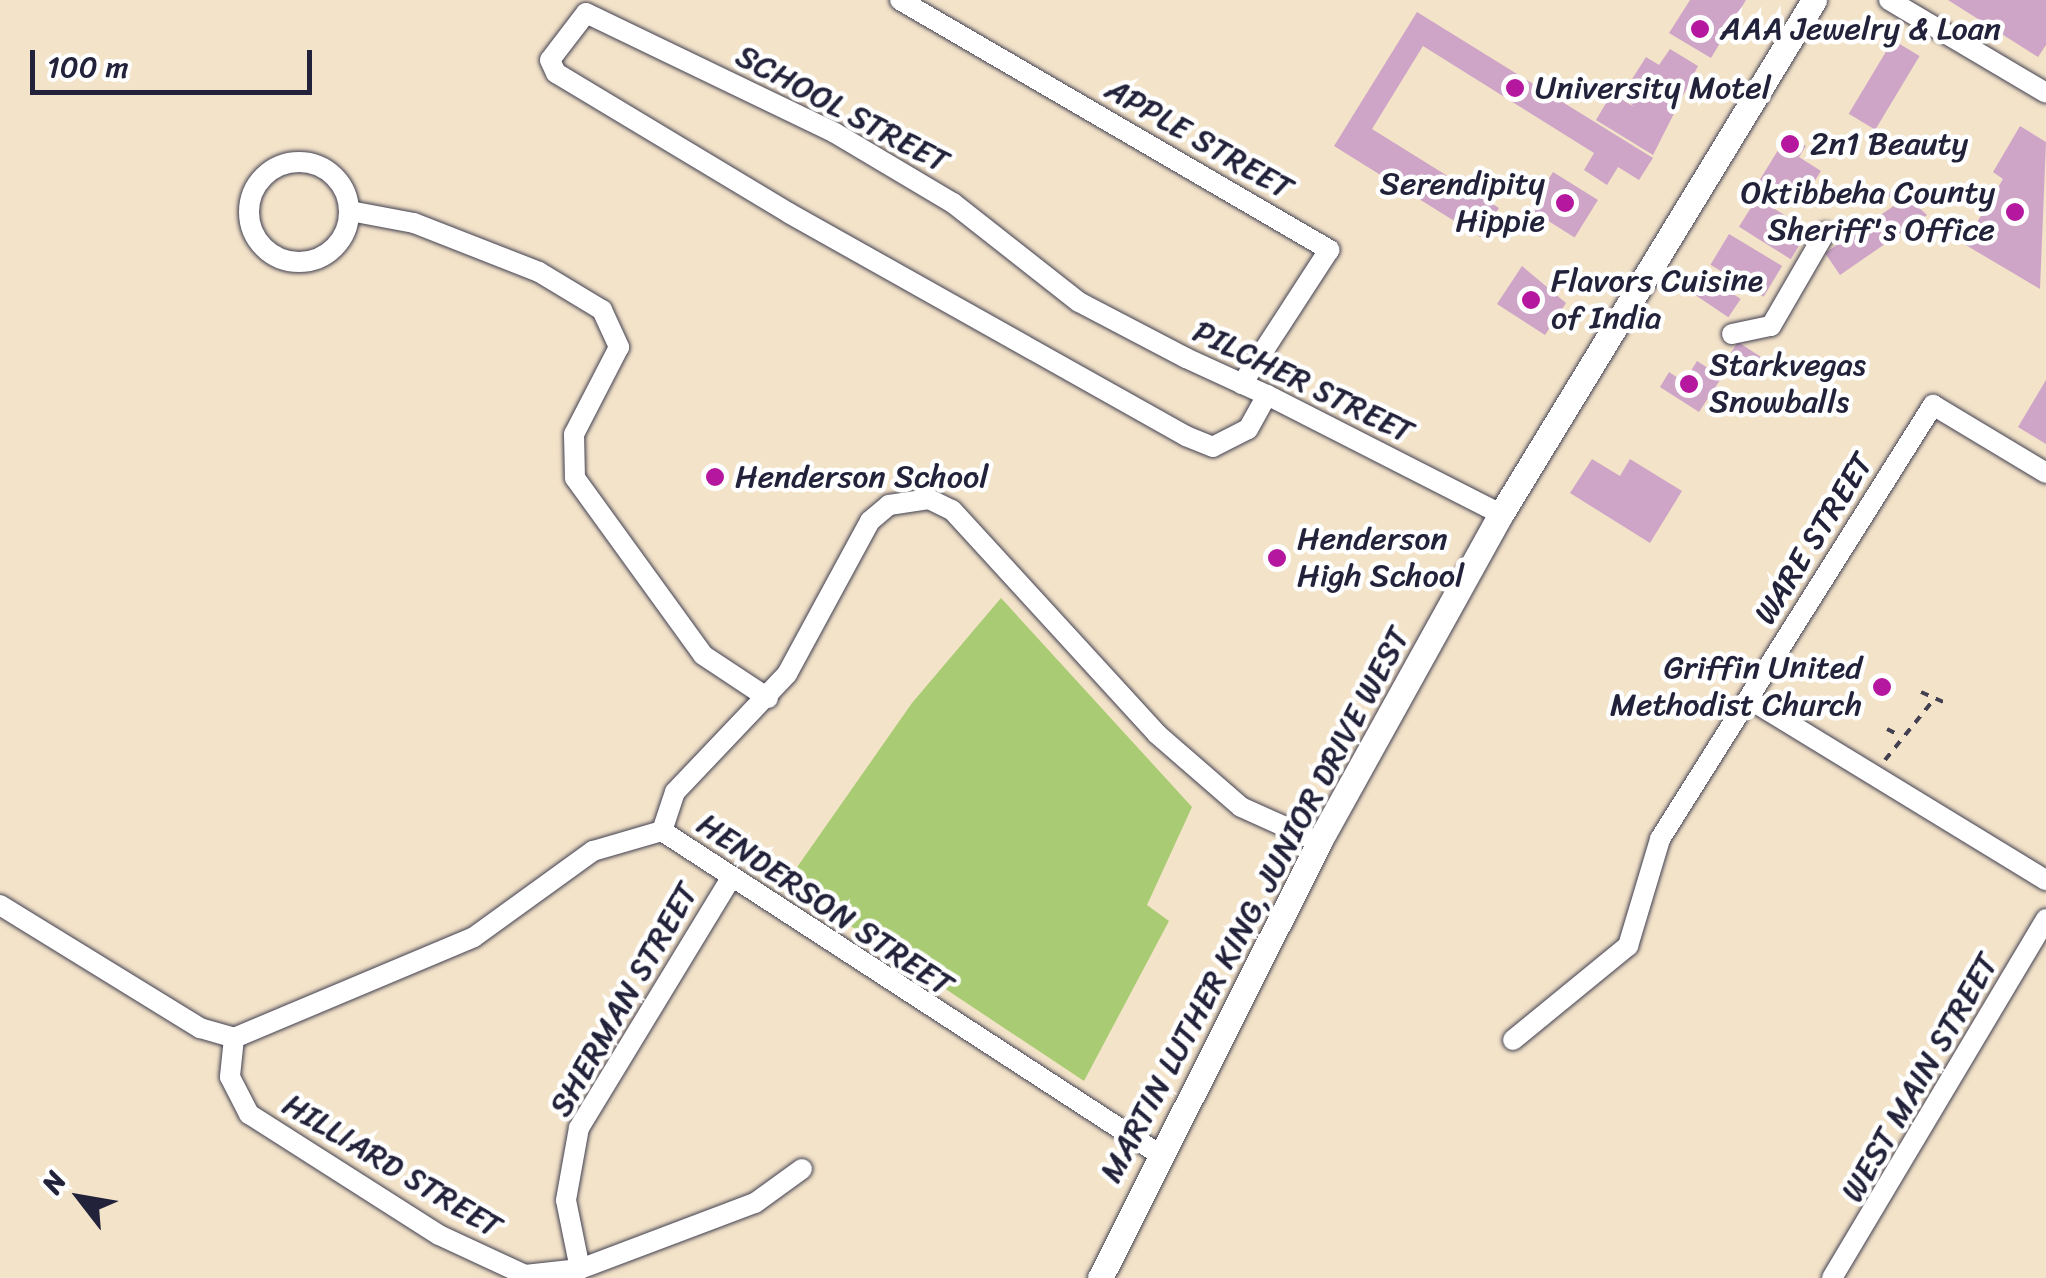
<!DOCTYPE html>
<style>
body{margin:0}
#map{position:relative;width:2046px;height:1278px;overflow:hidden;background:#f3e3c9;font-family:Sriracha,sans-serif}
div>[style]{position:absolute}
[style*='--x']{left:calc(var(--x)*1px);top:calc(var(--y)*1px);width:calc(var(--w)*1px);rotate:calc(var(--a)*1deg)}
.green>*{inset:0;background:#a9cb73}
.building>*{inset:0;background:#cea5c7;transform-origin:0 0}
.path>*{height:4px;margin-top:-2px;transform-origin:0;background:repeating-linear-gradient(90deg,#413f50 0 8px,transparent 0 16px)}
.roads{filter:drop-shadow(0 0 2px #413f50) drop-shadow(0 0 2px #413f50)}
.minor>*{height:20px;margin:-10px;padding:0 10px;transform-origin:10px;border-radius:10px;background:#fff}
.minor>.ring{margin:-10px;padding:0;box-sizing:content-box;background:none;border:20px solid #fff;border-radius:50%}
.major>*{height:25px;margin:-12.5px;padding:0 12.5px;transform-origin:12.5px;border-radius:12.5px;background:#fff}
.dots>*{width:28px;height:28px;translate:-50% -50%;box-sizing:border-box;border:5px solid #fff;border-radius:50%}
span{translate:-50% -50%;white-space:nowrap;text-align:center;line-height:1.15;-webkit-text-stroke:9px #fff;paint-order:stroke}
.poi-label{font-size:32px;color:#22223b}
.left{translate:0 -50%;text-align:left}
.right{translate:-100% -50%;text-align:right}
.street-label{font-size:32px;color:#22223b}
.north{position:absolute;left:30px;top:1148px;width:100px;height:100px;-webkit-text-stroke:8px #fff;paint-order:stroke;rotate:301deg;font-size:28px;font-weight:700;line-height:40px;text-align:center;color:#22223b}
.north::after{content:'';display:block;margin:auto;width:35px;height:45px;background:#22223b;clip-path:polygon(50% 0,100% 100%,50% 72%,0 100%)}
.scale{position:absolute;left:30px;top:50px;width:282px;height:45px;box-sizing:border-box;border:5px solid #22223b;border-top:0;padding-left:12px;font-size:30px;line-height:35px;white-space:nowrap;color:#22223b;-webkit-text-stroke:8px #fff;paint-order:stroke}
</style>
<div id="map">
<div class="green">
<div style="clip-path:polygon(1001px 598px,1192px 807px,1147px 905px,1169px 921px,1084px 1081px,786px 883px,912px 703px)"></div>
</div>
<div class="building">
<div style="clip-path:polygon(1690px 0,1746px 0,1711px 58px,1669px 33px)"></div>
<div style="clip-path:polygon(1948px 0,2046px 0,2046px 45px,2038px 57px)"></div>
<div style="clip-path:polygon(1417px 12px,1653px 158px,1639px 180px,1618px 167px,1607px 185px,1584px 170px,1594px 153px,1423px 46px,1372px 129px,1499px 208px,1480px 237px,1334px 146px)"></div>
<div style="left:1893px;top:40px;width:31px;height:86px;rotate:31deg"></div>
<div style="clip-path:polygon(1670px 49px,1698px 66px,1653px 155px,1596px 120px,1612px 93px,1634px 107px,1622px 95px,1646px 57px,1659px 65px)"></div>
<div style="clip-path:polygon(2020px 126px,2046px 142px,2040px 289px,1964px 244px,2003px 179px,1993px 172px)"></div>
<div style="clip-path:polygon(1788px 134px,1806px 146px,1799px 157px,1821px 171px,1799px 206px,1759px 181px)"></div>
<div style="left:1553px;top:172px;width:53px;height:44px;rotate:32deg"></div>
<div style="clip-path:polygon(1897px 187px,1927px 215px,1840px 275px,1825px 253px,1895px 205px,1887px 194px)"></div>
<div style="left:1757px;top:198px;width:61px;height:34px;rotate:32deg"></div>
<div style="left:1729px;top:234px;width:62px;height:36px;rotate:31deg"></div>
<div style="clip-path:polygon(1522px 266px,1566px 303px,1545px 335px,1497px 304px)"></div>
<div style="left:1705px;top:275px;width:43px;height:22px;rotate:34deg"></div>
<div style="left:1738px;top:342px;width:27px;height:17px;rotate:33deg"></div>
<div style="clip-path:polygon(1697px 361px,1722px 377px,1699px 412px,1660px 387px,1669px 372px,1684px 382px)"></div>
<div style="clip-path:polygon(2046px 380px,2046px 444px,2018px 427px)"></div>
<div style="clip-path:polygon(1592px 459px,1620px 476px,1630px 459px,1682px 491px,1650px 543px,1570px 493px)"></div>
</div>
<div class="path">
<div style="--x:1921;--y:692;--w:27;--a:24"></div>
<div style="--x:1887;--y:729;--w:16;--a:27"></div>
<div style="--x:1885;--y:760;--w:80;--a:-51.1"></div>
</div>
<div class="roads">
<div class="minor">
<div style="--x:900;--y:0;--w:497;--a:30.2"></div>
<div style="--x:1329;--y:250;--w:160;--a:123"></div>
<div style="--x:1889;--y:0;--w:182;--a:30.6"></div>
<div class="ring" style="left:249px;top:162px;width:80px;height:80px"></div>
<div style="--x:350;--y:211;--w:65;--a:10.6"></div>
<div style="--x:414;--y:223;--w:134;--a:21.4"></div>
<div style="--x:539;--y:272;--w:74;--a:31.1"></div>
<div style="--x:602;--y:310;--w:41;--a:65.3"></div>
<div style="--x:619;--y:347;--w:98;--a:117.3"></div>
<div style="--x:574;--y:434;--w:44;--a:88.7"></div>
<div style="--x:575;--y:478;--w:218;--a:54.1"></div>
<div style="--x:703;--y:655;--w:78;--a:33.5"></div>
<div style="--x:1732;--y:334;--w:40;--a:-12"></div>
<div style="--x:1771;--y:326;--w:108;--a:-59.9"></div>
<div style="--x:1267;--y:395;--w:39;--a:119"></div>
<div style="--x:1248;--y:429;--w:39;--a:153"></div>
<div style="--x:1213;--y:447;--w:29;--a:-158"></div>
<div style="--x:1186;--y:436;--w:455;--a:-150.7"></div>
<div style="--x:789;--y:213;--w:272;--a:-149"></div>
<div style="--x:556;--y:73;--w:14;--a:-115"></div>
<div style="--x:550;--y:60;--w:59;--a:-52.5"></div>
<div style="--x:586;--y:13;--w:276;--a:25.7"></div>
<div style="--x:835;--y:133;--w:137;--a:30.7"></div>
<div style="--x:953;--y:203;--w:160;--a:38.2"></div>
<div style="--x:1079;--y:302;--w:121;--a:27.6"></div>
<div style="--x:1186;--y:358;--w:89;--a:24.6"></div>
<div style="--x:1267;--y:395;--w:263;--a:27"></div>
<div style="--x:1749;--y:699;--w:348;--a:31.4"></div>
<div style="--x:662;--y:831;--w:41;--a:-71.6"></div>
<div style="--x:675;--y:792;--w:163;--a:-46.5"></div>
<div style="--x:787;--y:674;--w:174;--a:-61.5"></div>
<div style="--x:870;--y:521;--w:25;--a:-40"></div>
<div style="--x:889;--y:505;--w:40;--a:-8.5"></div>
<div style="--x:929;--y:499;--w:25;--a:26"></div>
<div style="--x:952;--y:510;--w:304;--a:47.5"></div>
<div style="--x:1157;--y:734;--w:111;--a:41"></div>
<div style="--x:1241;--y:807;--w:85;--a:24.2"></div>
<div style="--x:0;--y:905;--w:235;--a:31.6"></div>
<div style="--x:200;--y:1028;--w:35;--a:16"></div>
<div style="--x:234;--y:1038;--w:260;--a:-22.8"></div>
<div style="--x:474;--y:937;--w:147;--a:-35.9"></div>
<div style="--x:593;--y:851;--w:72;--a:-16.2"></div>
<div style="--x:662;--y:831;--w:593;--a:33.02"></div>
<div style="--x:234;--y:1038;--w:39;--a:96"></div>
<div style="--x:230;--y:1077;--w:42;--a:62.8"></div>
<div style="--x:249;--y:1114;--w:225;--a:32.5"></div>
<div style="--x:439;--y:1235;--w:95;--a:24.9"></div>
<div style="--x:525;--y:1275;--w:55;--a:-6.2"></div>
<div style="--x:580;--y:1269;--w:187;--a:-20.7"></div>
<div style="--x:755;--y:1203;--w:58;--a:-35.9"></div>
<div style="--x:1513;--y:1040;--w:149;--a:-39.3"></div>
<div style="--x:1628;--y:946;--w:112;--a:-73.3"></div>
<div style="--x:1660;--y:839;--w:513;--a:-57.83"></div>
<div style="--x:1933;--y:405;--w:132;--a:31"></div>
<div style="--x:580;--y:1269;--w:70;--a:-101.5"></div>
<div style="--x:566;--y:1200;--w:73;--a:-79.8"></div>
<div style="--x:579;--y:1128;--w:290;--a:-58.7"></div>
<div style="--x:1832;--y:1278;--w:418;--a:-59.2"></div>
</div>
<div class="major">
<div style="--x:1100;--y:1278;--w:488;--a:-63.3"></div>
<div style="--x:1319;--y:842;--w:375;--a:-61"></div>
<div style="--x:1501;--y:514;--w:602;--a:-58.66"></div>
</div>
</div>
<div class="dots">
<div style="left:1700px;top:29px;background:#b5179e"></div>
<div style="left:1515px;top:88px;background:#b5179e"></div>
<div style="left:1790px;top:144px;background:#b5179e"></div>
<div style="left:1565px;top:203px;background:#b5179e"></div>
<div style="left:2015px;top:212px;background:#b5179e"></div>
<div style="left:1531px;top:300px;background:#b5179e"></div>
<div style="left:1689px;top:384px;background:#b5179e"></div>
<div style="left:715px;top:477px;background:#b5179e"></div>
<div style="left:1277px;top:558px;background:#b5179e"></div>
<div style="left:1882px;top:687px;background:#b5179e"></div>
</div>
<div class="poi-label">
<span class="left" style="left:1720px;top:29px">AAA Jewelry &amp; Loan</span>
<span class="left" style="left:1535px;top:88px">University Motel</span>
<span class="left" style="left:1810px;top:144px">2n1 Beauty</span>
<span class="right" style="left:1545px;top:203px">Serendipity<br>Hippie</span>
<span class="right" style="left:1995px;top:212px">Oktibbeha County<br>Sheriff's Office</span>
<span class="left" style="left:1551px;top:300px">Flavors Cuisine<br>of India</span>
<span class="left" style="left:1709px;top:384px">Starkvegas<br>Snowballs</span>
<span class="left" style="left:735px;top:477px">Henderson School</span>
<span class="left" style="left:1297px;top:558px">Henderson<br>High School</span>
<span class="right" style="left:1862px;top:687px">Griffin United<br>Methodist Church</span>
</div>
<div class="street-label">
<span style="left:842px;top:109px;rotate:28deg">SCHOOL STREET</span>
<span style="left:1199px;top:139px;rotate:30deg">APPLE STREET</span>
<span style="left:1303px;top:382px;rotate:26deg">PILCHER STREET</span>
<span style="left:1814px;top:539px;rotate:-58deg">WARE STREET</span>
<span style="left:825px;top:905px;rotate:34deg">HENDERSON STREET</span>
<span style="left:1255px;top:905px;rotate:-62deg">MARTIN LUTHER KING, JUNIOR DRIVE WEST</span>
<span style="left:624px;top:1000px;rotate:-60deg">SHERMAN STREET</span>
<span style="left:1920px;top:1078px;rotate:-60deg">WEST MAIN STREET</span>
<span style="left:392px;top:1166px;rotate:31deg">HILLIARD STREET</span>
</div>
<div class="north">N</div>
<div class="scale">100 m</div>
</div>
